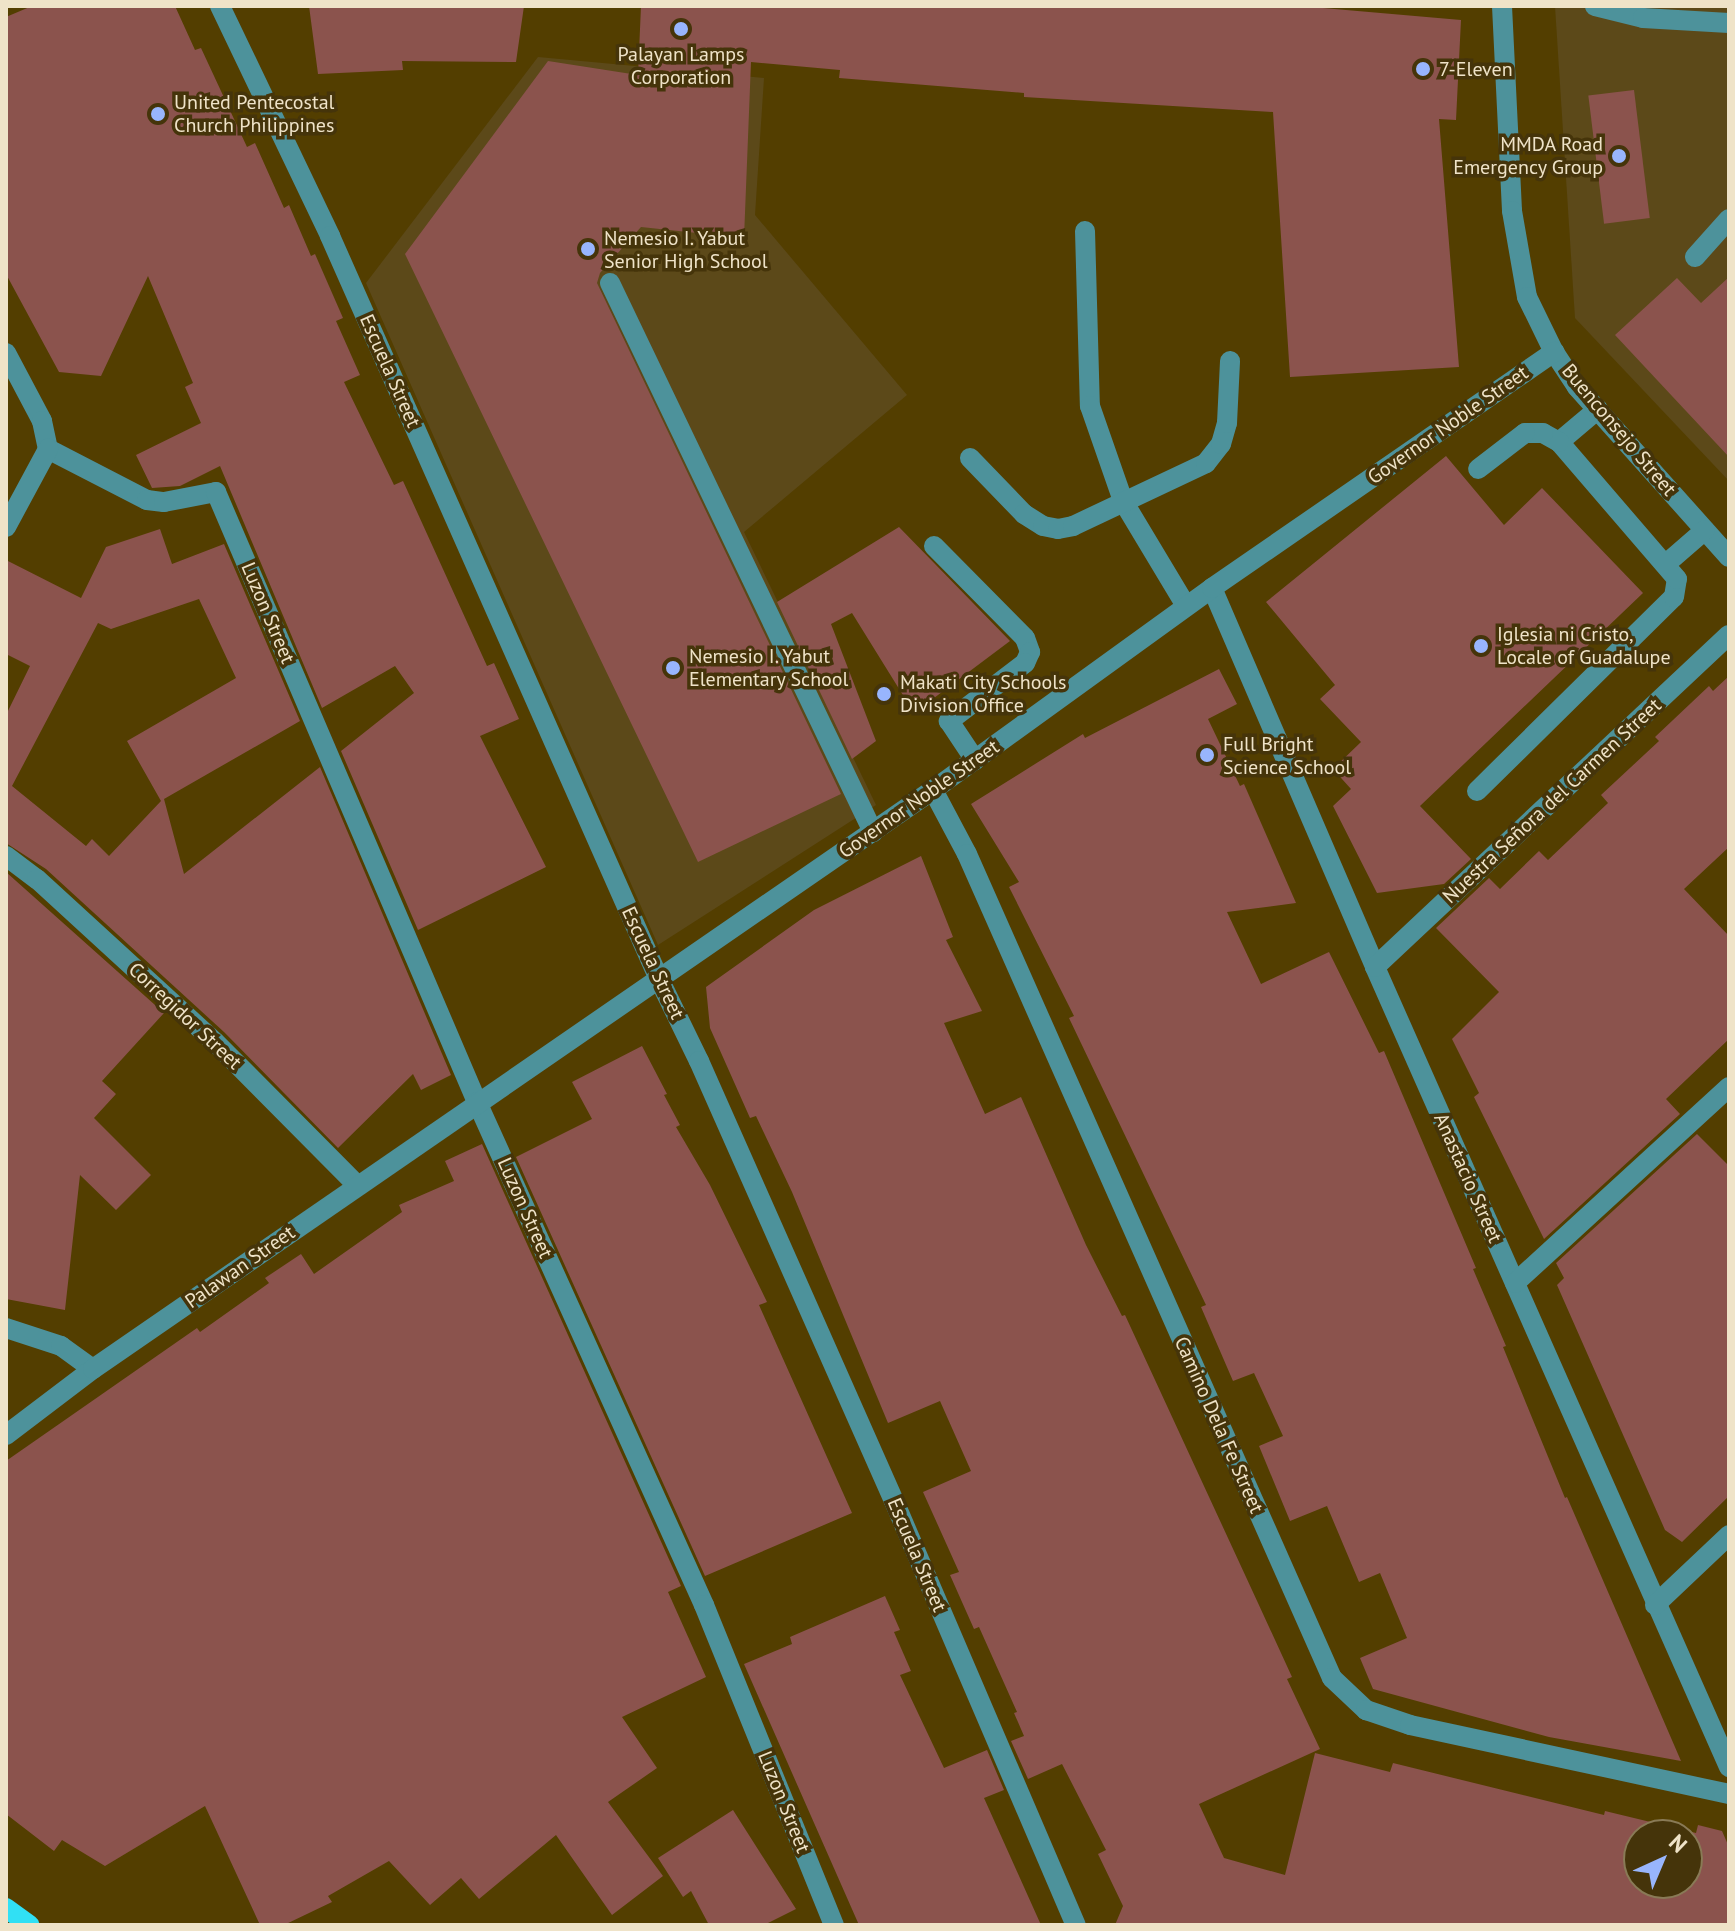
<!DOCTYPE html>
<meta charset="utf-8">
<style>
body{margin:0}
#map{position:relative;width:1735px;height:1931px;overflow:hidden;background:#533e00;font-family:"PT Sans",sans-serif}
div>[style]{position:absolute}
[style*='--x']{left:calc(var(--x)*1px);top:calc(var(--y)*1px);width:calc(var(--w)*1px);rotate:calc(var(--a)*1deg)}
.built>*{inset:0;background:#5c4919}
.building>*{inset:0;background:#8b534d;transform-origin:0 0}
.minor>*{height:20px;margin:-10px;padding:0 10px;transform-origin:10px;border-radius:10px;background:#4d929b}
.major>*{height:20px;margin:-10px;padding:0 10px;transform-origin:10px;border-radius:10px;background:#31e0f4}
.dots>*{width:22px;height:22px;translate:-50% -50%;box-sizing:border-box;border:4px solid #45340a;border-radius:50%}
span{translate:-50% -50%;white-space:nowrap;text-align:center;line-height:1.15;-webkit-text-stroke:7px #45340a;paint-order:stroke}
.poi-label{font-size:20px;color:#efe3c8}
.left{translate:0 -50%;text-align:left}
.right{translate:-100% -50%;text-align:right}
.street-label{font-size:20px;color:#efe3c8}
.frame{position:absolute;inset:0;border:8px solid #efe3c8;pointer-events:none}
.north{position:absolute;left:1623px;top:1819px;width:80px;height:80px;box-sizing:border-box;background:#45340a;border:2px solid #897a56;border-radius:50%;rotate:44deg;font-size:22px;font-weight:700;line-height:32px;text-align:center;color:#efe3c8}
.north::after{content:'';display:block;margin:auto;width:28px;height:36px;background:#98b5fd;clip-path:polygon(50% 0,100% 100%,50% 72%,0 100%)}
</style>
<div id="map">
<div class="built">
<div style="clip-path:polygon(1555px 6px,1729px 6px,1729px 481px,1575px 318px)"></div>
<div style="clip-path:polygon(538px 57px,764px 78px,755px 215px,907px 395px,744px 532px,876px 805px,658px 945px,366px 283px)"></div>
</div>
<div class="building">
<div style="clip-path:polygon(32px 6px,175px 6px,195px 50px,201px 48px,247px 147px,255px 143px,284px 208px,289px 205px,311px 256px,315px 254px,343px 318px,336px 321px,360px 375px,344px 382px,394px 485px,403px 481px,487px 666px,494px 663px,519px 719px,480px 736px,546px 867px,418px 930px,341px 751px,414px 693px,395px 666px,322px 708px,220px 466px,180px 486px,152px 488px,136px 455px,201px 423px,185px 387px,193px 383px,148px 276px,101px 376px,59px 372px,6px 274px,6px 17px)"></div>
<div style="clip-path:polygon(309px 6px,524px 6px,516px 62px,402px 61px,403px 70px,318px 74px)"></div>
<div style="clip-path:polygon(641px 6px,1300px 6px,1461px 20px,1456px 120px,1439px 119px,1459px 367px,1290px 377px,1273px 112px,1024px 97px,1024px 93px,839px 78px,840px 70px,751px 62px,744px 238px,641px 227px,600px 273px,597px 283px,841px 794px,698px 862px,405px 254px,548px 61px,638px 75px)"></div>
<div style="left:1634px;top:90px;width:129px;height:46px;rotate:83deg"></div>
<div style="clip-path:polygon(1729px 277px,1729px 457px,1615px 335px,1677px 278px,1701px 303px)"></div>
<div style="clip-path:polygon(1446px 456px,1504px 525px,1542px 488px,1643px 593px,1420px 806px,1471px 859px,1444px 884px,1377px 893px,1333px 806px,1351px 789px,1333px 769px,1361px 742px,1320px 699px,1335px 685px,1266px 602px)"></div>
<div style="clip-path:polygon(899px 527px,1010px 641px,914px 713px,852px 613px,831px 624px,876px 741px,852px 759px,777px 602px)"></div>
<div style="clip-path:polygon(evenodd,160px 529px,172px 564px,224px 544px,300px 721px,164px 799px,184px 874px,320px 767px,451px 1075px,421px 1090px,413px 1074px,338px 1148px,224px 1032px,46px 869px,6px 843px,6px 715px,30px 666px,6px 654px,6px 560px,81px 598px,106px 547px,160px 529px,199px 599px,236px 678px,127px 741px,161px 801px,109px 856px,92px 839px,86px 846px,12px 786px,98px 623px,111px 629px,199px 599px)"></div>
<div style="clip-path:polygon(1219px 669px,1237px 704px,1208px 719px,1240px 786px,1244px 784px,1296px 903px,1227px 912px,1261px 984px,1329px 952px,1379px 1053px,1384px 1051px,1476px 1268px,1473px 1269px,1506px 1346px,1503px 1347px,1565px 1498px,1567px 1497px,1681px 1761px,1549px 1737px,1373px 1689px,1360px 1658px,1407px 1638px,1380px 1573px,1359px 1582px,1327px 1506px,1290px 1521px,1259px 1446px,1283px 1436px,1254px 1373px,1233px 1381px,1201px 1307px,1206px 1305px,1069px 1018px,1074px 1016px,1009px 887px,1019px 882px,971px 804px,1083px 734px,1085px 738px)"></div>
<div style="clip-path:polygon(1729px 676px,1729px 847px,1684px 889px,1729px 936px,1729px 1039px,1666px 1099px,1680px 1114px,1544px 1239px,1474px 1097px,1479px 1093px,1452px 1039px,1499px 992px,1436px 928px,1489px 878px,1500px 889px,1539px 851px,1548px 860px,1608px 803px,1601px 795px,1659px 741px,1655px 737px,1709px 686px,1713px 691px)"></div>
<div style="clip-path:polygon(evenodd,921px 856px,953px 937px,946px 940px,982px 1011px,944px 1023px,985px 1114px,1021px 1097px,1086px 1245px,1122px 1316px,1125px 1315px,1258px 1603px,1292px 1677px,1287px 1679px,1320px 1749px,1199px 1804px,1224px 1858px,1285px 1875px,1315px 1753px,1390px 1772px,1393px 1763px,1604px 1815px,1605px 1811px,1696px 1833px,1698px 1825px,1722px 1831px,1729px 1847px,1729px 1925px,1115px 1925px,1123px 1906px,1098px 1854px,1106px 1850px,1062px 1764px,1028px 1779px,1011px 1741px,1024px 1736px,1014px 1713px,1017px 1712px,979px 1627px,974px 1629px,950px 1575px,959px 1572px,923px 1492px,971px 1471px,940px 1401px,888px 1423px,792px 1192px,756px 1116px,750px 1118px,710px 1028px,706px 987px,814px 910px,921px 856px,1639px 1835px,1687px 1835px,1687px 1883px,1639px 1883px,1639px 1835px)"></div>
<div style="clip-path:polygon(6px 872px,164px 1013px,102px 1081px,116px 1094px,94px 1118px,151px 1175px,116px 1210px,80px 1175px,65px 1310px,6px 1299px)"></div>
<div style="clip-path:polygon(642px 1046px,667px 1094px,664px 1095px,680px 1125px,676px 1127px,710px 1185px,767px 1302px,759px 1305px,852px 1513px,705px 1576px,516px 1157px,592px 1119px,572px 1082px)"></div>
<div style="clip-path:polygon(1697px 1134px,1729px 1166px,1729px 1496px,1682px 1542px,1665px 1530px,1557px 1285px,1564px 1278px,1556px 1263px)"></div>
<div style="clip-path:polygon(482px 1144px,681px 1586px,668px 1592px,706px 1677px,622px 1717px,657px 1768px,608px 1802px,663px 1876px,612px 1915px,556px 1835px,479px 1899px,461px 1878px,430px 1905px,389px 1861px,328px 1896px,332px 1902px,284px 1925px,260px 1925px,205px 1806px,105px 1866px,62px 1840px,54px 1851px,6px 1814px,6px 1461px,197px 1328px,200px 1332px,269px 1283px,265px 1278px,301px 1254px,314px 1274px,402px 1212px,399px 1205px,454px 1181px,445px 1161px)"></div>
<div style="clip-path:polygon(885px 1596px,900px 1630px,894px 1632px,911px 1671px,900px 1675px,944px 1768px,987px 1750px,1004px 1790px,984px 1798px,1041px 1925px,859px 1925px,744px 1664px,792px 1644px,790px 1637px)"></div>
<div style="clip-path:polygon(733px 1810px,796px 1909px,764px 1925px,709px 1925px,691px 1891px,683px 1897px,658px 1858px)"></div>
</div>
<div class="minor">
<div style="--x:220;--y:6;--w:255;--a:64.4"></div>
<div style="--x:330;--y:236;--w:813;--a:66.12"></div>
<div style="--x:659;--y:979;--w:91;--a:64"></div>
<div style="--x:699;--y:1061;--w:481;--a:66.1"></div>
<div style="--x:894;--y:1501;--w:461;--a:66.8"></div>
<div style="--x:1502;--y:6;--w:205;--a:87.2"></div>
<div style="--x:1512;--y:211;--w:87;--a:80.1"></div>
<div style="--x:1527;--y:297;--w:61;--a:63.9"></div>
<div style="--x:1554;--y:352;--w:42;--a:56.7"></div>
<div style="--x:1577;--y:387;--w:228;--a:48.2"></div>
<div style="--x:1595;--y:6;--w:49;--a:14"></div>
<div style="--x:1643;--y:18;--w:86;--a:3.3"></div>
<div style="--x:1085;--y:231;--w:175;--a:88.4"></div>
<div style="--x:1090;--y:406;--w:101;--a:70.8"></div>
<div style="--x:1123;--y:501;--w:122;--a:59"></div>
<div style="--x:1695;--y:257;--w:51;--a:-48.2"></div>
<div style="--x:610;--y:283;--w:609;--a:64.4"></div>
<div style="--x:6;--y:353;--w:77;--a:62.1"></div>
<div style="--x:42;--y:421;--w:29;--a:78"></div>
<div style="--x:48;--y:449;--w:111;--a:27.3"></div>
<div style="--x:147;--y:500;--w:17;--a:7"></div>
<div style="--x:164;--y:502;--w:53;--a:-10.9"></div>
<div style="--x:216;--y:492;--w:663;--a:66.84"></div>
<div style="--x:477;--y:1102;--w:552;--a:65.71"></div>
<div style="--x:704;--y:1605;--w:345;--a:67.9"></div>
<div style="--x:1559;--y:442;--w:51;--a:-40.2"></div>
<div style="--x:970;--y:458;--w:78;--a:46"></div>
<div style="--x:1024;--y:514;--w:22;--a:32"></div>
<div style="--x:1043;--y:526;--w:15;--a:11"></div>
<div style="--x:1058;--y:529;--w:15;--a:-11"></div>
<div style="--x:1073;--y:526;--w:147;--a:-25.3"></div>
<div style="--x:1206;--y:463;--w:24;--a:-52"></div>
<div style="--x:1221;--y:444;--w:22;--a:-74"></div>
<div style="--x:1227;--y:423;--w:62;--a:-87.2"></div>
<div style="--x:6;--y:527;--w:89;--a:-61.7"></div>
<div style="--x:934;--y:546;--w:129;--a:45.3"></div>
<div style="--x:1025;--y:638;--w:15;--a:70"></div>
<div style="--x:1030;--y:652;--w:12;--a:114"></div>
<div style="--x:1025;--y:663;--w:96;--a:142.7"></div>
<div style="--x:949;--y:721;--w:47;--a:56.3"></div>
<div style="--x:1667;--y:563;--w:50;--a:-41"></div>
<div style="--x:1212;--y:588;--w:413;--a:66.7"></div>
<div style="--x:1375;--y:967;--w:875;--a:66.13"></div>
<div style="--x:933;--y:790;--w:72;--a:62"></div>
<div style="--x:967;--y:854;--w:901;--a:66.11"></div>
<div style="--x:1332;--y:1678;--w:47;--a:43.3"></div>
<div style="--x:1366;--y:1710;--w:46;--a:18.8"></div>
<div style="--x:1410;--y:1725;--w:326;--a:12.2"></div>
<div style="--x:1477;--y:791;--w:276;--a:-44.6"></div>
<div style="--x:1674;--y:597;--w:18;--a:-81"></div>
<div style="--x:1677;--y:579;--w:181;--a:-130.7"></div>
<div style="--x:1559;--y:442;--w:18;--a:-151"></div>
<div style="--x:1543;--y:433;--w:18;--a:180"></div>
<div style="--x:1525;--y:433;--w:59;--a:142.5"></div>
<div style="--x:6;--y:856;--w:39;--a:37"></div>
<div style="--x:37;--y:879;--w:241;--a:42.5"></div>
<div style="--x:215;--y:1042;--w:202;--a:45.2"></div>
<div style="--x:1375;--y:967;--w:485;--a:-43.2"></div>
<div style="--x:1515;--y:1283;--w:290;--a:-42.5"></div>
<div style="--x:6;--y:1328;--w:58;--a:18.1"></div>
<div style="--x:61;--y:1346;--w:39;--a:36"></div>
<div style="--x:6;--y:1435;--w:109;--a:-37.2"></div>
<div style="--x:93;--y:1369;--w:1020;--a:-34.58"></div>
<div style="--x:933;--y:790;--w:344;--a:-35.9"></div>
<div style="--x:1212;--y:588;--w:416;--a:-34.6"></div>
<div style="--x:1655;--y:1605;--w:102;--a:-43.4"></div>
</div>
<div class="major">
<div style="--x:6;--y:1908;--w:29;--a:36"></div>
</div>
<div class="dots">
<div style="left:681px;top:29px;background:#98b5fd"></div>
<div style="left:1423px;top:69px;background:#98b5fd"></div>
<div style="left:158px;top:114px;background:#98b5fd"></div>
<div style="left:1619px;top:156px;background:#98b5fd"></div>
<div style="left:588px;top:249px;background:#98b5fd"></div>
<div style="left:1481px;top:646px;background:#98b5fd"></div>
<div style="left:673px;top:668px;background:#98b5fd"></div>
<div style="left:884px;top:694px;background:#98b5fd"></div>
<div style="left:1207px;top:755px;background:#98b5fd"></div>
</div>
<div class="poi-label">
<span style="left:681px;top:66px">Palayan Lamps<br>Corporation</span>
<span class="left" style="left:1439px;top:69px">7-Eleven</span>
<span class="left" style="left:174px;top:114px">United Pentecostal<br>Church Philippines</span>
<span class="right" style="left:1603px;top:156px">MMDA Road<br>Emergency Group</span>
<span class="left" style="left:604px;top:250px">Nemesio I. Yabut<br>Senior High School</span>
<span class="left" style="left:1497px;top:646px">Iglesia ni Cristo,<br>Locale of Guadalupe</span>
<span class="left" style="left:689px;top:668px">Nemesio I. Yabut<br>Elementary School</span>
<span class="left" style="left:900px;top:694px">Makati City Schools<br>Division Office</span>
<span class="left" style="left:1223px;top:756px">Full Bright<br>Science School</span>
</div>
<div class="street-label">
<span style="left:390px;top:371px;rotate:66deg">Escuela Street</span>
<span style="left:1448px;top:425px;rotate:-35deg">Governor Noble Street</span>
<span style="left:1619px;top:430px;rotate:50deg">Buenconsejo Street</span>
<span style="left:268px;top:613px;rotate:67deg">Luzon Street</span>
<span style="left:919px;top:799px;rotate:-35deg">Governor Noble Street</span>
<span style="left:1552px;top:801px;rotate:-43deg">Nuestra Señora del Carmen Street</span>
<span style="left:653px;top:963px;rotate:65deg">Escuela Street</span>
<span style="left:185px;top:1016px;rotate:43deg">Corregidor Street</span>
<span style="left:1468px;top:1178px;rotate:66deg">Anastacio Street</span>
<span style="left:525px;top:1208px;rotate:66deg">Luzon Street</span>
<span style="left:240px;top:1267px;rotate:-35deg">Palawan Street</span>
<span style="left:1219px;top:1425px;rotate:66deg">Camino Dela Fe Street</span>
<span style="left:917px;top:1555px;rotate:67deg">Escuela Street</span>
<span style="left:784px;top:1802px;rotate:68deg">Luzon Street</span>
</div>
<div class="frame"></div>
<div class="north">N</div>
</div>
